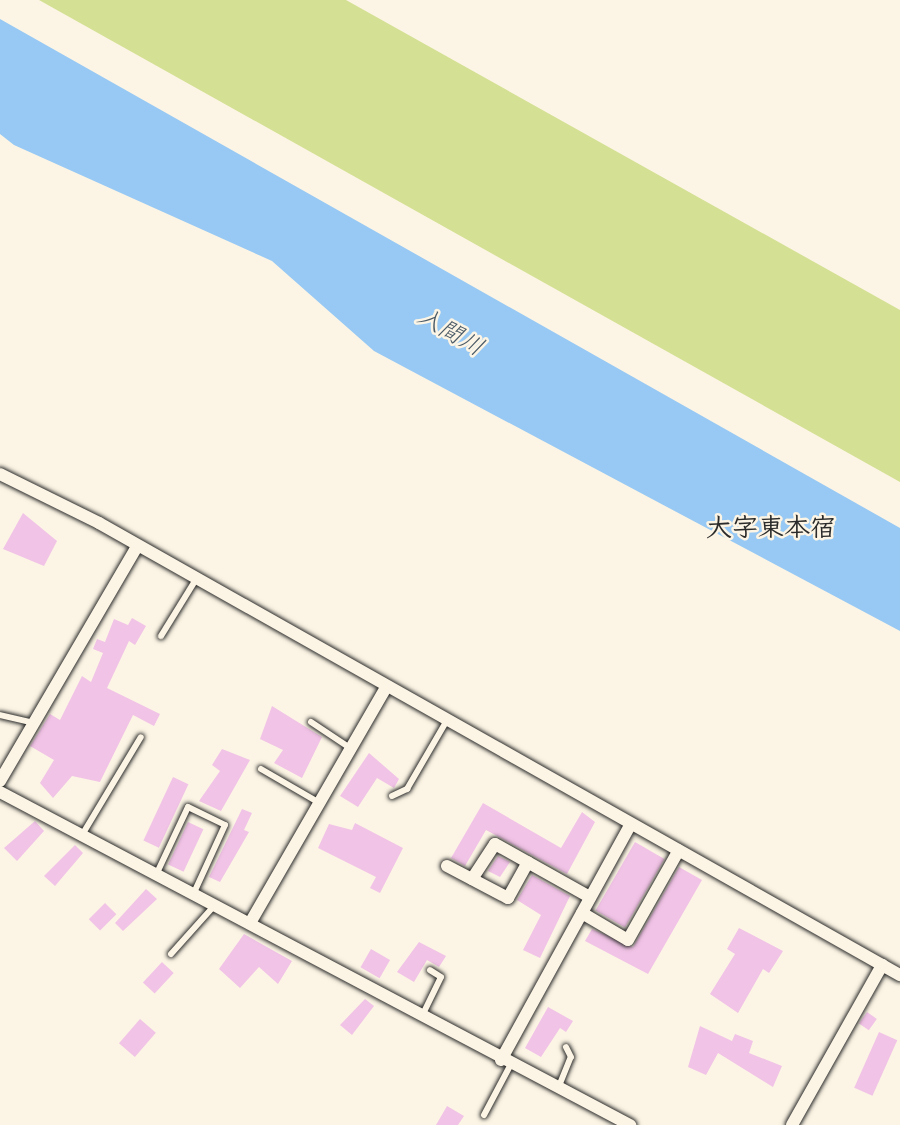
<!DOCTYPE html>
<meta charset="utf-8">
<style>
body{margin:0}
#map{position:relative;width:900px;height:1125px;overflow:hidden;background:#fcf5e5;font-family:Kalam,"Klee One",sans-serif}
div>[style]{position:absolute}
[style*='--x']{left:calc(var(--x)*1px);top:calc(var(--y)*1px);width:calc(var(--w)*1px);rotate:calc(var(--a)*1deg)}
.green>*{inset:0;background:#d4e093}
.water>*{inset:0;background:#97c9f4}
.building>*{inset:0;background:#f1c3e6;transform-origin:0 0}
.roads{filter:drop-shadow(0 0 2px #2b2b2b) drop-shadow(0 0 2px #2b2b2b)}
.service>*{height:6px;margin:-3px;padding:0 3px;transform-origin:3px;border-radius:3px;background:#fcf5e5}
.minor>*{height:12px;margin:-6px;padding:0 6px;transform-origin:6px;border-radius:6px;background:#fcf5e5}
span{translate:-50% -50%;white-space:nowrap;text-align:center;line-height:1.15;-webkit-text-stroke:5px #fcf5e5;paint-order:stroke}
.water-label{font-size:24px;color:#4b5a67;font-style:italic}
.quarter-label{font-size:26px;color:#2b2b2b;font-weight:700}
</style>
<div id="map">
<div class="green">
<div style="clip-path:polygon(39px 0,346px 0,900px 310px,900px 482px)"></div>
</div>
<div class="water">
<div style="clip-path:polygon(0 19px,900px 528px,900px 631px,374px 351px,272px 261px,14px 145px,0 134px)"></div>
</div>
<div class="building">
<div style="clip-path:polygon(23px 513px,57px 541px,44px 566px,3px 549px)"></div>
<div style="clip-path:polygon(132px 618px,146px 626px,135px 645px,129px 641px,107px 688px,160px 714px,154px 726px,133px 715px,100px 782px,72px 776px,53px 798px,40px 783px,54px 760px,30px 746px,50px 714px,60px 720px,82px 676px,91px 682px,103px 653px,93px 649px,97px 639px,105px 642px,114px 619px,128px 625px)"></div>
<div style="clip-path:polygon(272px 706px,322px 737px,302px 778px,274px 763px,283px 750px,260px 739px)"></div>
<div style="clip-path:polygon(222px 749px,250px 760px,221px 811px,199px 801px,220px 771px,212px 765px)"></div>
<div style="clip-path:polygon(369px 753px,399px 779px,394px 788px,377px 778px,358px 807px,340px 796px)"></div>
<div style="left:173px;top:777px;width:17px;height:70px;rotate:25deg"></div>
<div style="clip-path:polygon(483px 803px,561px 848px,582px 812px,595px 822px,567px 874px,486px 830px,465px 866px,451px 858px)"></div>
<div style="clip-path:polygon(242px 809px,252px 813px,244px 830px,249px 832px,220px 882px,209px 877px)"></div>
<div style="clip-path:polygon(35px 821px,44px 831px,17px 861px,4px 848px)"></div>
<div style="left:188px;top:822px;width:17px;height:47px;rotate:25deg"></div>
<div style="clip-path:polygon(355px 823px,403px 848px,380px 893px,370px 888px,376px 877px,318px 848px,329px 824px,352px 830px)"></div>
<div style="left:635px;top:842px;width:34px;height:79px;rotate:30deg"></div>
<div style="clip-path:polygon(75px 845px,83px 853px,55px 886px,44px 876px)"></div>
<div style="clip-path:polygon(498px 856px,510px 862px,500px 877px,488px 871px)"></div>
<div style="clip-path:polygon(679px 867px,702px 880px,648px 974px,585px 941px,592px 929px,633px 947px)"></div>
<div style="clip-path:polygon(532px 875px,570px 896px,540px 958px,523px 950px,541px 915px,517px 900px)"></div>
<div style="clip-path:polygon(146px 889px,157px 899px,123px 931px,115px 923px)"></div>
<div style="left:105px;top:903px;width:16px;height:23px;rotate:45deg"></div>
<div style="clip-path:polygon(739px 928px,783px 951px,769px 973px,763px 969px,738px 1013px,710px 994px,735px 954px,727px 949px)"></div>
<div style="clip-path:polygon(244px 934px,292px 961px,278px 984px,259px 967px,240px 988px,219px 969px)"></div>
<div style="clip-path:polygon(419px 942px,446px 956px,439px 967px,427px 960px,414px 982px,397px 972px)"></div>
<div style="left:371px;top:949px;width:22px;height:21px;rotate:30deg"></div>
<div style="left:162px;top:962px;width:16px;height:28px;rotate:43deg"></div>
<div style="clip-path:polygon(365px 999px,374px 1006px,352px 1035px,340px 1025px)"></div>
<div style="clip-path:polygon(548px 1007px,573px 1021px,566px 1032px,560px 1028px,541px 1057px,525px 1048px)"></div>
<div style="left:867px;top:1012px;width:12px;height:14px;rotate:35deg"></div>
<div style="left:140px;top:1019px;width:21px;height:32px;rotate:41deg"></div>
<div style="clip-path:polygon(700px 1026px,732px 1041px,735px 1034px,753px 1041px,749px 1053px,782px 1066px,773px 1087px,718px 1053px,706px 1075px,688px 1067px)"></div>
<div style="left:879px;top:1032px;width:20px;height:61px;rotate:24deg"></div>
<div style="clip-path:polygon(447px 1106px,464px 1116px,458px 1125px,436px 1125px)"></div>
</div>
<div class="roads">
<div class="service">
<div style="--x:161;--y:636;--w:65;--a:-58.3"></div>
<div style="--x:0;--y:715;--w:35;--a:13"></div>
<div style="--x:311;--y:722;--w:47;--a:33.7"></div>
<div style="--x:261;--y:769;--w:66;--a:30.1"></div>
<div style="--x:392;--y:796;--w:17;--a:-25"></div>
<div style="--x:407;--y:789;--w:78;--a:-59.8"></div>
<div style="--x:82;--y:835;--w:114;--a:-59"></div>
<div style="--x:156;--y:875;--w:75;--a:-64.8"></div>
<div style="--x:188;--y:807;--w:41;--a:25.9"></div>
<div style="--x:225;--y:825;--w:77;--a:114.6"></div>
<div style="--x:171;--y:954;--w:64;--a:-48.1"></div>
<div style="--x:422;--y:1016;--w:43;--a:-64"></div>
<div style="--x:441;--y:977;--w:13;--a:-148"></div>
<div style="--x:559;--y:1086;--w:31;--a:-68"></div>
<div style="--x:571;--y:1057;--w:11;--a:-117"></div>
<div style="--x:484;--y:1115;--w:58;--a:-62.1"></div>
</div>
<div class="minor">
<div style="--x:0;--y:474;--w:110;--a:26.3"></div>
<div style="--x:99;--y:523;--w:920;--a:29.44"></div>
<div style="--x:0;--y:781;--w:271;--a:-59.7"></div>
<div style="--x:0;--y:792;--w:713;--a:27.86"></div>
<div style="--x:447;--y:866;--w:69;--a:27.7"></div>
<div style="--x:508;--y:898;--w:41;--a:-60.9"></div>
<div style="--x:472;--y:879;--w:42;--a:-56.7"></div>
<div style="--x:495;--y:844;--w:109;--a:29.2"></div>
<div style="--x:582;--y:913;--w:53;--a:30.4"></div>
<div style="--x:628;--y:940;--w:103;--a:-60.5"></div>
<div style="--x:250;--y:923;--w:272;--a:-60"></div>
<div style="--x:501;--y:1060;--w:269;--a:-61.2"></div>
<div style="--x:792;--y:1125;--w:184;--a:-60.6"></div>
</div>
</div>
<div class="water-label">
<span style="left:450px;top:333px;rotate:30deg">入間川</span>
</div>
<div class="quarter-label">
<span style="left:771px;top:530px">大字東本宿</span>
</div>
</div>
